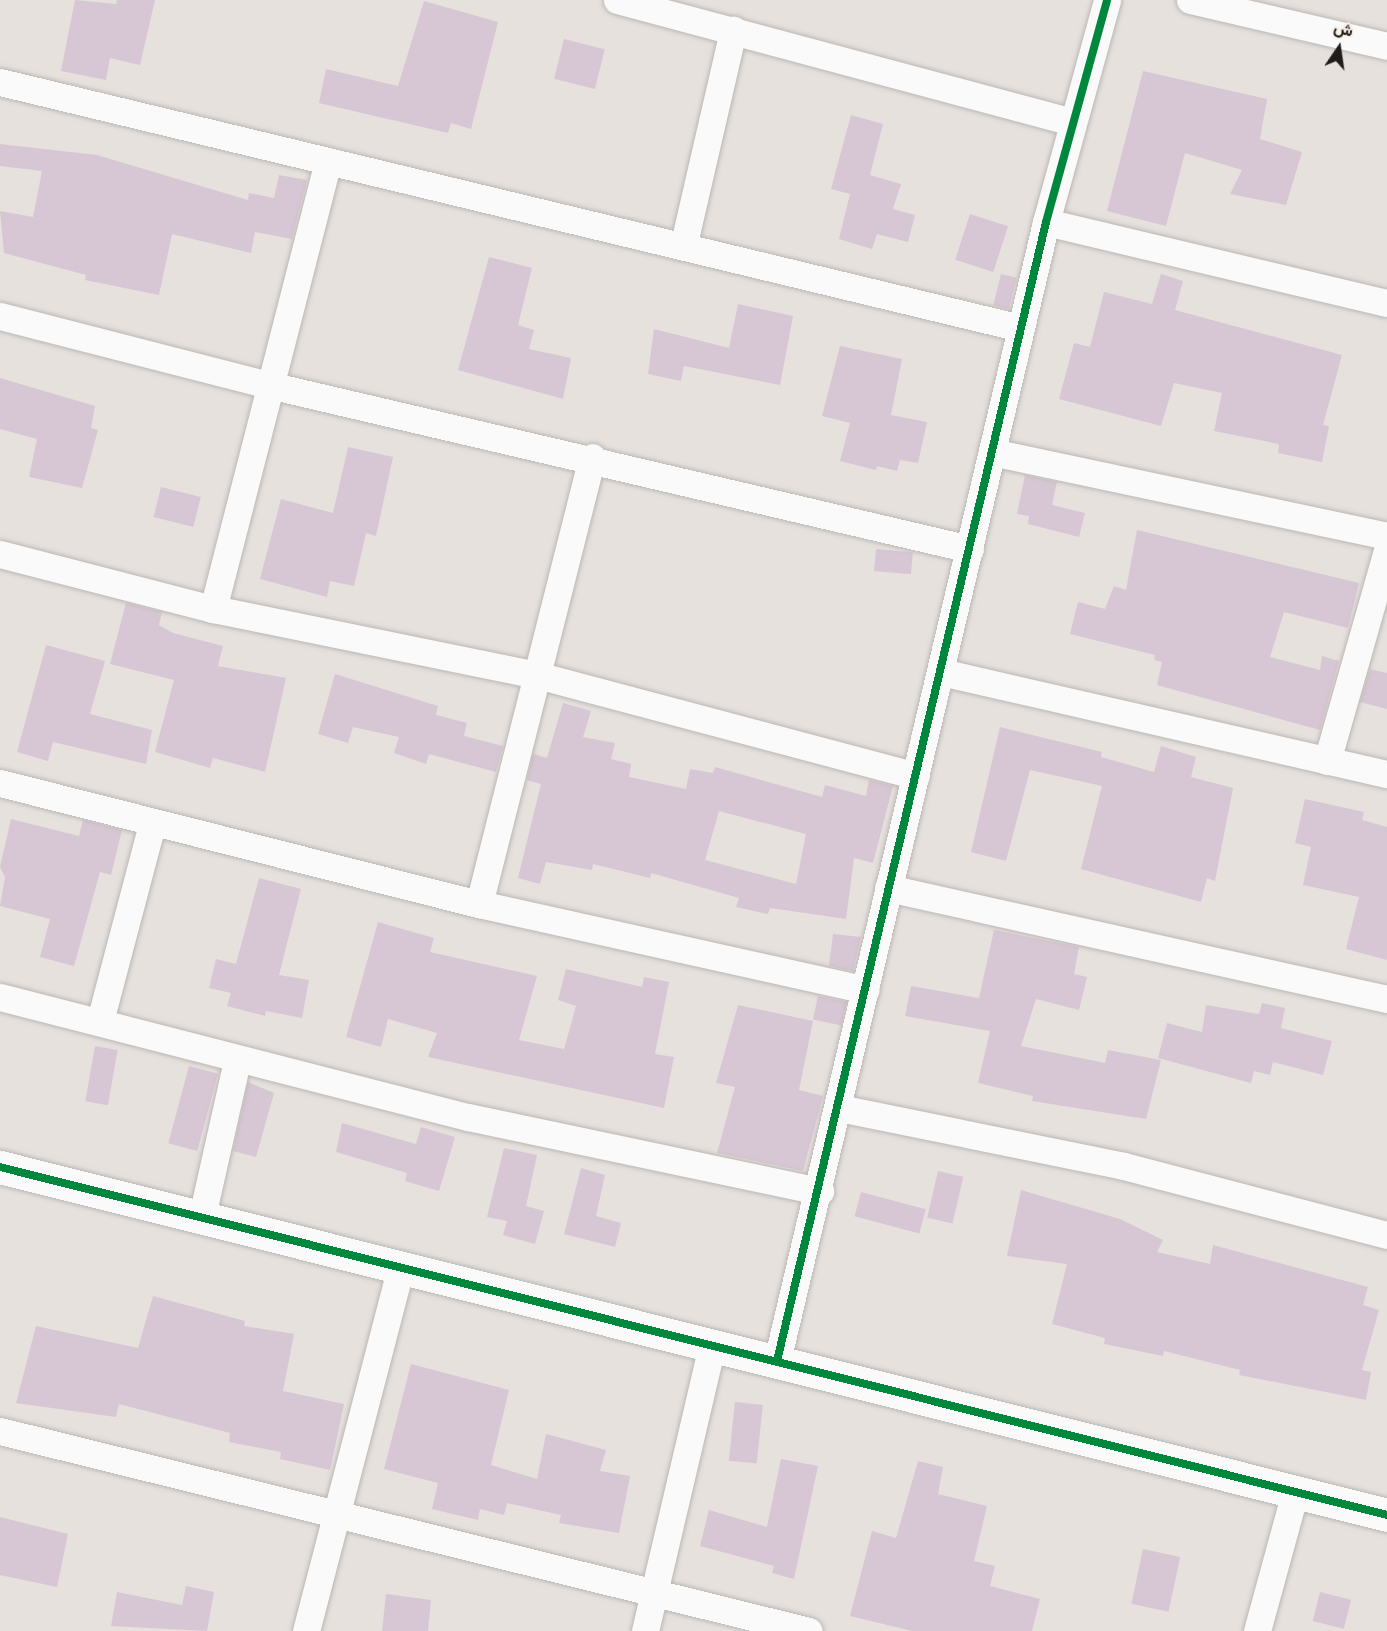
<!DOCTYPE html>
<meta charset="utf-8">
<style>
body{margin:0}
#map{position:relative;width:1387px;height:1631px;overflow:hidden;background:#e6e1dd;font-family:Overpass,Vazirmatn,sans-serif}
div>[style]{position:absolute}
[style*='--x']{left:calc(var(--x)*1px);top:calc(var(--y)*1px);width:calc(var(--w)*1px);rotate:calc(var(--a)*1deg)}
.building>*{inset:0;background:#d7c7d4;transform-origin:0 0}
.roads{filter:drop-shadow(0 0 2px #bbb7b4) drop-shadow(0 0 2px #bbb7b4)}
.minor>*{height:27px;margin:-13.5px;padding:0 13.5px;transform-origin:13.5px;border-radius:13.5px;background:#fbfafa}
.tertiary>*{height:33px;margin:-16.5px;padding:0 16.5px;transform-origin:16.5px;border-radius:16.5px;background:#fbfafa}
.cycleway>*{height:8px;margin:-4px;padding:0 4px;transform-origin:4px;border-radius:4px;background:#00873e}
span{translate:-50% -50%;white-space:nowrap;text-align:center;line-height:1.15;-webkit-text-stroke:6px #f7efe7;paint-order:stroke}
.north{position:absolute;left:1309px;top:18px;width:60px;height:60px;-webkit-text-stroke:4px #f7efe7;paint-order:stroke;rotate:13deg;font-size:16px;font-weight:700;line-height:24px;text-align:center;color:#1f1c19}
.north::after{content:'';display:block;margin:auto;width:21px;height:27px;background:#1f1c19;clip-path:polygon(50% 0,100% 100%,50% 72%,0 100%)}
</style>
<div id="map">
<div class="building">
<div style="clip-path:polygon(75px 0,116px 4px,117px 0,155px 0,140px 65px,110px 58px,106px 80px,61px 71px)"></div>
<div style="clip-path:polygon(424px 1px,498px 22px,471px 129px,451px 123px,448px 133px,319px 103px,326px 69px,398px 86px)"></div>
<div style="left:564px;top:39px;width:42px;height:41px;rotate:14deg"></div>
<div style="clip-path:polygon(1143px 71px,1267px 99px,1260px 139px,1302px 152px,1286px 205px,1230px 194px,1242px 170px,1185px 153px,1166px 226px,1107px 211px)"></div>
<div style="clip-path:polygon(851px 115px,883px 124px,870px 175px,901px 184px,893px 209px,915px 215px,908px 242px,877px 234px,872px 249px,839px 239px,850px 194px,831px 189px)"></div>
<div style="clip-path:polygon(0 144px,97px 155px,248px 200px,249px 193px,274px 198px,279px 175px,307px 180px,292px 239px,255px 232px,251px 253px,172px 234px,159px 295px,85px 280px,86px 275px,4px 253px,0 211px,33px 217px,42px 171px,0 166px)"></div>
<div style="left:970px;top:214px;width:40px;height:48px;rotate:18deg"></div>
<div style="clip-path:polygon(489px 257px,532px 268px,518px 325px,534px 330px,529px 349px,571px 358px,563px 399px,458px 370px)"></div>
<div style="left:1001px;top:274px;width:16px;height:32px;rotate:14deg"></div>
<div style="clip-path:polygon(1161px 274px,1183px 281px,1175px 310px,1342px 355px,1323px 425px,1329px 426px,1322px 462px,1278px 453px,1279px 444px,1214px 431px,1222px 393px,1174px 383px,1161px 426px,1059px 399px,1074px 343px,1090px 347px,1104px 292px,1152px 304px)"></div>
<div style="clip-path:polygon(738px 304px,793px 316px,780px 385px,684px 366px,681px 381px,648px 374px,654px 329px,729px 348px)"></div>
<div style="clip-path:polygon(840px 346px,902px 359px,891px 415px,927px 422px,918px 463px,900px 460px,897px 471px,877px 466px,876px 470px,840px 461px,850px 423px,822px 416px)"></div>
<div style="clip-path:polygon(0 378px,95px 406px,91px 428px,98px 430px,82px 488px,29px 477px,37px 439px,0 429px)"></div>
<div style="clip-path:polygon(348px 447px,393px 457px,376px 536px,366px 533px,354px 586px,330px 581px,327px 597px,260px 579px,281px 499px,333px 513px)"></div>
<div style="clip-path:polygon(1025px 475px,1057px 482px,1052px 505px,1085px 513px,1079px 537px,1028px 524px,1029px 516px,1017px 514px)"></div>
<div style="left:161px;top:487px;width:41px;height:31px;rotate:14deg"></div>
<div style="clip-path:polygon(1137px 530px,1359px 583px,1348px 628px,1284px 612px,1270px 657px,1320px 670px,1322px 656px,1339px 661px,1320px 730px,1157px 685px,1162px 662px,1154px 660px,1155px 655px,1070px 634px,1078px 602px,1105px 609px,1114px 586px,1126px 590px)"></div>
<div style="left:876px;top:549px;width:37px;height:22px;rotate:5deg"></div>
<div style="clip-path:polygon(126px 603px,162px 612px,159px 625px,173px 633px,223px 646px,218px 666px,286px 678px,265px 772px,213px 758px,210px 768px,155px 752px,174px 680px,110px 664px)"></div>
<div style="clip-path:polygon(46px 645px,105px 661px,90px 714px,152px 730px,146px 764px,53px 742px,48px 761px,17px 752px)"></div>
<div style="clip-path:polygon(1370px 669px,1387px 673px,1387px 709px,1360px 702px)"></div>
<div style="clip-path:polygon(335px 674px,438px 706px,436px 715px,467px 723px,464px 736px,503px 746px,496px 772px,429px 754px,426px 764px,394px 753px,399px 737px,353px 727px,348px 743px,318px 734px)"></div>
<div style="clip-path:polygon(evenodd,563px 703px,591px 711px,583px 737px,615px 743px,611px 759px,631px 764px,629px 777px,686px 789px,690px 769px,713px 773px,715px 767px,822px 797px,825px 785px,866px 796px,869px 780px,893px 786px,873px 863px,854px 858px,846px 919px,770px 908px,768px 914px,736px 907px,739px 898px,651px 873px,650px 878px,593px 864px,592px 870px,546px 862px,540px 884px,518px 878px,541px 784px,527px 780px,533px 754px,547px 758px,563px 703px,719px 811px,806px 834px,796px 884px,705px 860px,719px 811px)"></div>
<div style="clip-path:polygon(1000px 727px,1102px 752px,1101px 757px,1154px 772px,1161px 746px,1196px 757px,1191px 777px,1233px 788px,1215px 881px,1207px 878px,1201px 902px,1081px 869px,1102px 786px,1030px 770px,1006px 861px,971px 852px)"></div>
<div style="clip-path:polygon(1305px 799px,1364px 812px,1362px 820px,1387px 827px,1387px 960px,1346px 949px,1359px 897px,1303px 885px,1311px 847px,1295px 843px)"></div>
<div style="clip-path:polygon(11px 819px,79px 836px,83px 820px,122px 830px,111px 875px,100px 872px,74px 966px,40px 957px,50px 919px,0 906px,5px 877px,0 867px)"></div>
<div style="clip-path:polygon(259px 878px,301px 889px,279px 975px,309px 980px,302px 1018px,266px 1011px,265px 1016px,227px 1006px,231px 993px,209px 988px,216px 959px,236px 964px)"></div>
<div style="clip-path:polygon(378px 922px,434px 938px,430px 952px,537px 976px,519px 1040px,564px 1049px,576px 1006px,558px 1000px,566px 969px,642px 987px,644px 977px,669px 982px,655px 1054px,674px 1057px,664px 1108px,428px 1057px,437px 1033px,388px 1019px,381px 1047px,346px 1037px)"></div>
<div style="clip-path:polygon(994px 930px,1079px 947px,1074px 974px,1087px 977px,1079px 1010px,1036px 999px,1021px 1046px,1105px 1063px,1108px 1050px,1161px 1060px,1146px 1119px,1032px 1101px,1033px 1096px,978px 1083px,990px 1031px,905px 1016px,911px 986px,979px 998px)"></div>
<div style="clip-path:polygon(833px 934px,861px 937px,853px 971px,829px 966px)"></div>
<div style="left:818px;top:996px;width:29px;height:24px;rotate:12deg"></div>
<div style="clip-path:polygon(1262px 1003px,1285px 1008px,1281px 1028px,1332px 1041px,1323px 1075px,1273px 1062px,1270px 1075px,1254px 1071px,1251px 1083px,1158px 1058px,1167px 1023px,1202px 1032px,1206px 1005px,1259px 1014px)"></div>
<div style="clip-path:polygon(738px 1005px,813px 1021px,799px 1090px,823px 1096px,803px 1171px,717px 1153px,735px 1087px,716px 1083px)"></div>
<div style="left:95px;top:1046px;width:23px;height:56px;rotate:10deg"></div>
<div style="left:189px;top:1066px;width:30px;height:80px;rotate:15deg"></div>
<div style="clip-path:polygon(248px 1082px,274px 1093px,256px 1157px,233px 1151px)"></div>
<div style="clip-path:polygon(342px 1123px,416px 1144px,421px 1127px,455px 1137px,439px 1191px,405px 1181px,407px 1173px,336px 1152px)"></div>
<div style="clip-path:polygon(504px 1148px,537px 1155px,526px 1206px,544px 1211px,535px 1244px,503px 1235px,507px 1221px,487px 1217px)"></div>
<div style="clip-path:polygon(581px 1168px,605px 1175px,596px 1216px,621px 1223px,615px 1247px,564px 1234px)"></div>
<div style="left:938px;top:1171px;width:26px;height:48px;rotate:13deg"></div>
<div style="clip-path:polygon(1021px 1190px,1120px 1219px,1163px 1240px,1157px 1252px,1210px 1264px,1213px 1245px,1368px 1287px,1363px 1305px,1379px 1310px,1362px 1370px,1371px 1372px,1366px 1400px,1239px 1375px,1240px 1370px,1164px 1351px,1163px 1356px,1104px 1344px,1105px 1338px,1052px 1324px,1067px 1264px,1007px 1256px)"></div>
<div style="left:861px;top:1192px;width:67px;height:25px;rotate:15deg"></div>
<div style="clip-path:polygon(153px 1296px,245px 1321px,244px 1326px,294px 1334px,283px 1391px,344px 1404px,330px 1470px,280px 1459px,281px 1452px,229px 1442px,230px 1433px,119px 1404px,116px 1417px,16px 1403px,36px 1326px,138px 1348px)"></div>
<div style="clip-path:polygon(411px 1364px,509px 1390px,491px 1465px,537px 1479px,546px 1434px,606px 1450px,600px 1471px,630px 1476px,619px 1533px,559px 1523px,561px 1515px,507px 1503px,504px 1515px,480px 1509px,478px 1520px,432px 1509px,438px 1483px,384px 1469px)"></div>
<div style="left:735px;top:1402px;width:28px;height:59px;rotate:6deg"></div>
<div style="clip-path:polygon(781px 1459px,818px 1466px,794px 1579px,772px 1573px,774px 1566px,700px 1546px,709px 1510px,767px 1527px)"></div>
<div style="clip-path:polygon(918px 1461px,943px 1467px,938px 1494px,987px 1506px,974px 1561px,995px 1566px,990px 1586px,1040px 1599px,1032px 1631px,912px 1631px,850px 1616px,872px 1531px,896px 1538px)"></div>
<div style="clip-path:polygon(0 1517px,68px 1534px,57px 1587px,0 1575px)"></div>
<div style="left:1143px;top:1549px;width:38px;height:56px;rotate:12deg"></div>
<div style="clip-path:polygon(186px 1586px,214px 1592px,207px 1631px,111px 1626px,117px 1592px,182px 1605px)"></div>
<div style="left:1320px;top:1592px;width:32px;height:30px;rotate:14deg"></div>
<div style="clip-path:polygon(386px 1594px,431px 1600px,428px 1631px,382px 1631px)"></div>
</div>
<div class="roads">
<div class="minor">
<div style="--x:617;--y:0;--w:471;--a:15"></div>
<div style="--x:1190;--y:0;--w:202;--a:13.1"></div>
<div style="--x:0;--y:82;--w:1050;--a:13.55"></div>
<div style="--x:1046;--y:222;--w:350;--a:13.4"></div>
<div style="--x:684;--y:243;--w:219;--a:-77"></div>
<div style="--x:0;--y:316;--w:278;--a:14.4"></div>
<div style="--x:269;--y:385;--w:720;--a:13.17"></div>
<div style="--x:992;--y:452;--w:404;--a:12"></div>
<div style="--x:0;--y:554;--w:220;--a:14.5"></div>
<div style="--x:213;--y:609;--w:331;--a:11.5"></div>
<div style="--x:537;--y:675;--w:392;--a:14.9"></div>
<div style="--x:213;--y:609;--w:462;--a:-75.6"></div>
<div style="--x:941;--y:672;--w:458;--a:12.9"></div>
<div style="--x:1327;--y:761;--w:219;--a:-74.1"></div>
<div style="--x:0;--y:783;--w:494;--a:14.2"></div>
<div style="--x:479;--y:904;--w:396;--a:12.5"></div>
<div style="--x:888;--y:888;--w:511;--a:12.54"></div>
<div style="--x:479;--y:904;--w:461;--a:-75.8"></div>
<div style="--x:0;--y:997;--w:483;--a:14.4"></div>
<div style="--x:468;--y:1117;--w:360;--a:11.9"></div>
<div style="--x:100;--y:1021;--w:204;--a:-75.2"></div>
<div style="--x:839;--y:1108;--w:291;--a:11.5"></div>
<div style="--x:1124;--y:1166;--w:272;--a:14.7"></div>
<div style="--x:202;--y:1216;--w:159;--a:-77.3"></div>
<div style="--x:777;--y:1361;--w:1170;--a:-76.71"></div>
<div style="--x:1046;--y:222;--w:230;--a:-74.6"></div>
<div style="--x:0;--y:1431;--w:833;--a:13.89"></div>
<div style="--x:306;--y:1631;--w:376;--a:-75.4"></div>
<div style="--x:645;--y:1631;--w:293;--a:-76.8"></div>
<div style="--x:1257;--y:1631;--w:144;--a:-74.7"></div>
</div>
<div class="tertiary">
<div style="--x:0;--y:1167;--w:1430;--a:14.08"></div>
</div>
</div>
<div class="cycleway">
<div style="--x:0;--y:1167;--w:1430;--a:14.08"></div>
<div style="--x:777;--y:1361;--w:1170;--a:-76.71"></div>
<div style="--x:1046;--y:222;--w:230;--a:-74.6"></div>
</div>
<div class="north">ش</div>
</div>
